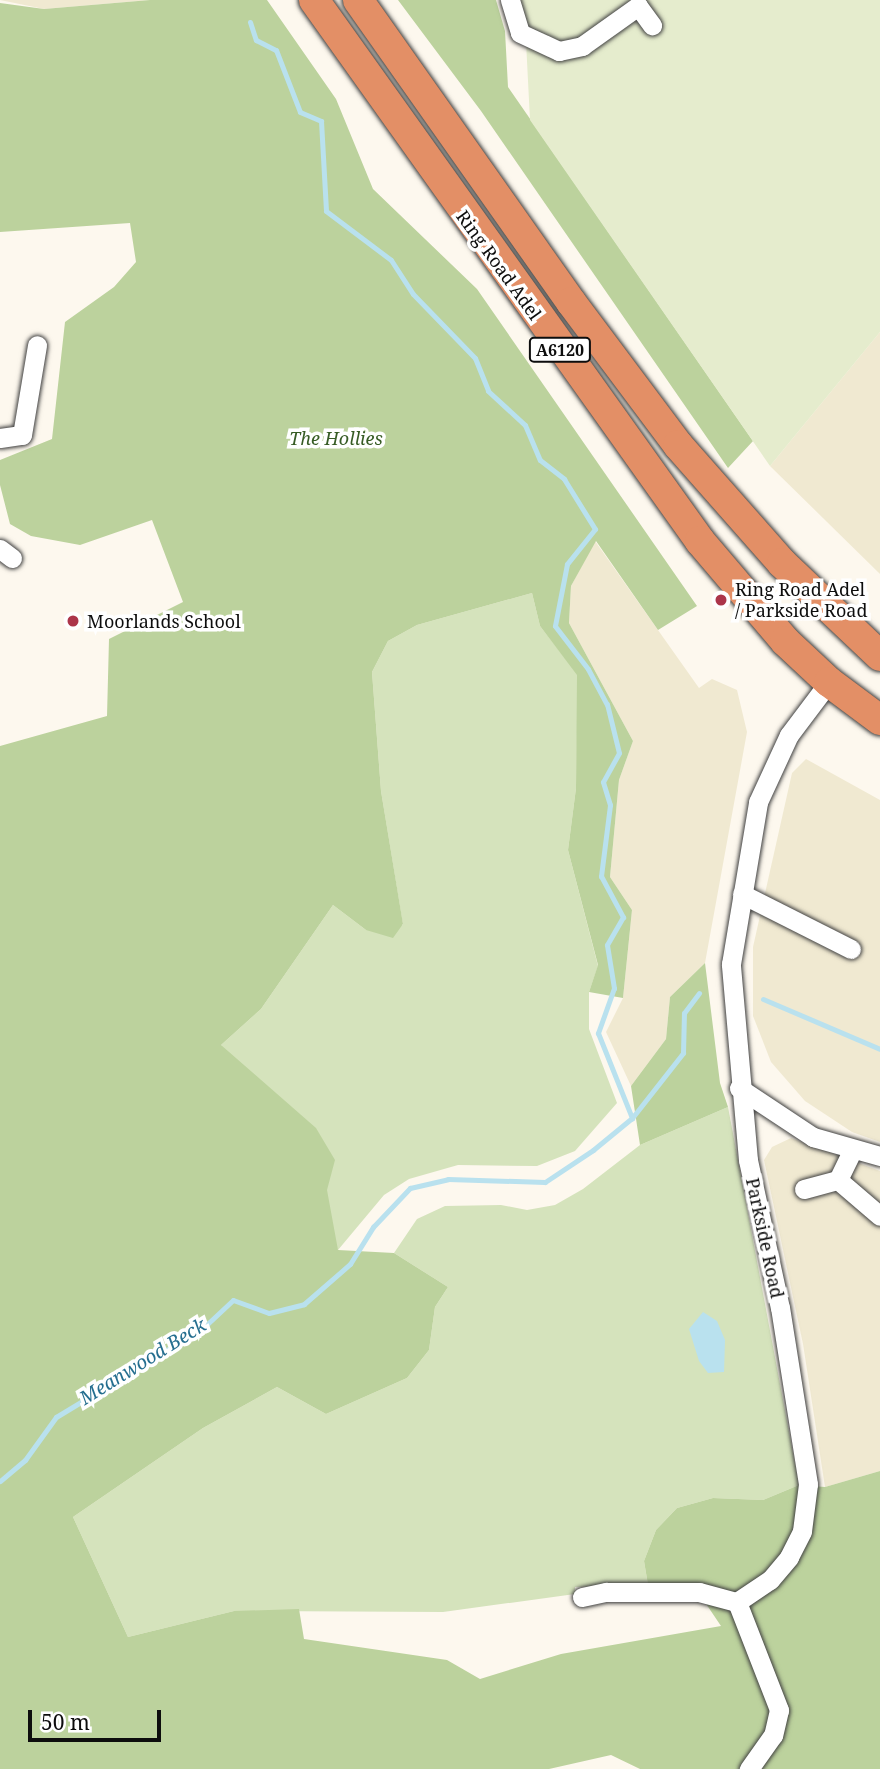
<!DOCTYPE html>
<style>
body{margin:0}
#map{position:relative;width:880px;height:1769px;overflow:hidden;background:#fdf8ee;font-family:"Noto Serif",serif}
div>[style]{position:absolute}
[style*='--x']{left:calc(var(--x)*1px);top:calc(var(--y)*1px);width:calc(var(--w)*1px);rotate:calc(var(--a)*1deg)}
.farmland>*{inset:0;background:#f0e9d1}
.green>*{inset:0;background:#d5e3bc}
.forest>*{inset:0;background:#bcd29d}
.pitch>*{inset:0;background:#e5eccd}
.water>*{inset:0;background:#b9e1ee}
.stream>*{height:5px;margin:-2.5px;padding:0 2.5px;transform-origin:2.5px;border-radius:2.5px;background:#b9e1ee}
.roads{filter:drop-shadow(0 0 2px #404040) drop-shadow(0 0 2px #404040)}
.minor>*{height:19px;margin:-9.5px;padding:0 9.5px;transform-origin:9.5px;border-radius:9.5px;background:#fff}
.highway>*{height:30px;margin:-15px;padding:0 15px;transform-origin:15px;border-radius:15px;background:#e38f66}
.dots>*{width:19px;height:19px;translate:-50% -50%;box-sizing:border-box;border:4px solid #fff;border-radius:50%}
span{translate:-50% -50%;white-space:nowrap;text-align:center;line-height:1.15;-webkit-text-stroke:7px #fff;paint-order:stroke}
.shield-label span{padding:2px 5px;background:#fff;border:2px solid;border-radius:5px;-webkit-text-stroke-width:0}
.shield-label{font-size:16px;color:#0d0d0d;font-weight:700}
.street-label{font-size:18px;color:#0d0d0d}
.park-label{font-size:18px;color:#375c25;font-style:italic}
.poi-label{font-size:18px;color:#0d0d0d}
.left{translate:0 -50%;text-align:left}
.water-label{font-size:19px;color:#256e8f;font-style:italic}
.scale{position:absolute;left:28px;top:1710px;width:133px;height:32px;box-sizing:border-box;border:4px solid #0d0d0d;border-top:0;padding-left:9px;font-size:21px;line-height:24px;white-space:nowrap;color:#0d0d0d;-webkit-text-stroke:5px #fff;paint-order:stroke}
</style>
<div id="map">
<div class="farmland">
<div style="clip-path:polygon(0 0,150px 0,44px 9px)"></div>
<div style="clip-path:polygon(880px 332px,880px 574px,770px 466px)"></div>
<div style="clip-path:polygon(595px 541px,699px 688px,712px 679px,737px 690px,747px 732px,705px 963px,670px 997px,666px 1039px,631px 1086px,606px 1032px,623px 998px,632px 910px,610px 877px,619px 780px,633px 741px,569px 623px,571px 586px)"></div>
<div style="clip-path:polygon(806px 759px,880px 800px,880px 1142px,852px 1132px,805px 1101px,771px 1062px,753px 1016px,753px 947px,792px 773px)"></div>
<div style="clip-path:polygon(791px 1138px,880px 1171px,880px 1471px,825px 1487px,803px 1344px,764px 1160px,772px 1147px)"></div>
</div>
<div class="green">
<div style="clip-path:polygon(532px 593px,540px 626px,578px 675px,576px 788px,568px 850px,598px 966px,589px 992px,589px 1029px,617px 1103px,575px 1151px,537px 1166px,458px 1165px,409px 1179px,384px 1195px,338px 1250px,221px 1045px,261px 1009px,333px 905px,366px 930px,403px 925px,381px 791px,372px 672px,388px 641px,417px 625px)"></div>
<div style="clip-path:polygon(728px 1107px,799px 1485px,763px 1500px,713px 1498px,677px 1508px,656px 1530px,644px 1561px,648px 1585px,575px 1587px,575px 1594px,443px 1612px,234px 1611px,128px 1637px,73px 1517px,203px 1428px,277px 1387px,326px 1414px,407px 1378px,429px 1350px,435px 1307px,448px 1287px,394px 1253px,417px 1219px,445px 1206px,501px 1205px,527px 1210px,555px 1205px,583px 1189px,640px 1145px)"></div>
</div>
<div class="forest">
<div style="clip-path:polygon(150px 0,267px 0,336px 99px,373px 189px,477px 289px,697px 606px,658px 630px,596px 541px,571px 586px,569px 623px,633px 741px,619px 780px,610px 877px,632px 910px,623px 998px,589px 992px,598px 965px,568px 850px,576px 788px,577px 675px,540px 626px,532px 593px,417px 625px,388px 641px,372px 672px,381px 791px,403px 924px,393px 938px,366px 930px,333px 905px,261px 1009px,221px 1045px,316px 1128px,335px 1160px,327px 1190px,338px 1250px,394px 1253px,448px 1287px,435px 1307px,429px 1350px,407px 1378px,326px 1414px,277px 1387px,203px 1428px,73px 1517px,128px 1637px,234px 1611px,299px 1609px,304px 1639px,447px 1660px,480px 1679px,561px 1654px,721px 1626px,694px 1586px,648px 1585px,644px 1561px,656px 1530px,677px 1508px,713px 1498px,763px 1500px,799px 1485px,825px 1487px,880px 1471px,880px 1769px,640px 1769px,611px 1755px,549px 1769px,0 1769px,0 746px,107px 716px,109px 639px,183px 602px,152px 520px,80px 545px,31px 536px,10px 524px,0 485px,0 460px,52px 439px,65px 322px,114px 287px,136px 262px,130px 223px,0 232px,0 3px,44px 9px)"></div>
<div style="clip-path:polygon(398px 0,496px 0,505px 31px,508px 87px,753px 441px,728px 468px,481px 111px)"></div>
<div style="clip-path:polygon(705px 963px,720px 1083px,728px 1107px,640px 1145px,631px 1086px,666px 1039px,670px 997px)"></div>
</div>
<div class="pitch">
<div style="clip-path:polygon(520px 0,880px 0,880px 332px,770px 466px,530px 120px,525px 22px)"></div>
</div>
<div class="water">
<div style="clip-path:polygon(703px 1312px,717px 1321px,725px 1340px,724px 1372px,708px 1373px,699px 1361px,689px 1329px)"></div>
</div>
<div class="stream">
<div style="--x:250;--y:22;--w:19;--a:72"></div>
<div style="--x:256;--y:40;--w:22;--a:27"></div>
<div style="--x:276;--y:50;--w:66;--a:68.8"></div>
<div style="--x:300;--y:112;--w:23;--a:23"></div>
<div style="--x:321;--y:121;--w:90;--a:86.8"></div>
<div style="--x:326;--y:211;--w:81;--a:37"></div>
<div style="--x:391;--y:260;--w:40;--a:57.1"></div>
<div style="--x:413;--y:294;--w:89;--a:45.9"></div>
<div style="--x:475;--y:358;--w:35;--a:68"></div>
<div style="--x:488;--y:391;--w:50;--a:42.6"></div>
<div style="--x:525;--y:425;--w:38;--a:67"></div>
<div style="--x:540;--y:460;--w:31;--a:38"></div>
<div style="--x:564;--y:479;--w:59;--a:58.2"></div>
<div style="--x:595;--y:529;--w:45;--a:128.7"></div>
<div style="--x:567;--y:564;--w:63;--a:101"></div>
<div style="--x:555;--y:626;--w:54;--a:52.5"></div>
<div style="--x:588;--y:669;--w:40;--a:62"></div>
<div style="--x:607;--y:704;--w:50;--a:76.2"></div>
<div style="--x:619;--y:753;--w:33;--a:119"></div>
<div style="--x:603;--y:782;--w:24;--a:73"></div>
<div style="--x:610;--y:805;--w:72;--a:97.2"></div>
<div style="--x:601;--y:876;--w:47;--a:61.8"></div>
<div style="--x:623;--y:917;--w:32;--a:120"></div>
<div style="--x:607;--y:945;--w:44;--a:80.8"></div>
<div style="--x:614;--y:988;--w:48;--a:109.6"></div>
<div style="--x:598;--y:1033;--w:92;--a:68.2"></div>
<div style="--x:763;--y:999;--w:127;--a:23.1"></div>
<div style="--x:0;--y:1481;--w:33;--a:-40"></div>
<div style="--x:25;--y:1460;--w:53;--a:-54.2"></div>
<div style="--x:56;--y:1417;--w:172;--a:-31.2"></div>
<div style="--x:203;--y:1328;--w:41;--a:-43"></div>
<div style="--x:233;--y:1300;--w:38;--a:20"></div>
<div style="--x:269;--y:1313;--w:36;--a:-14"></div>
<div style="--x:304;--y:1304;--w:61;--a:-41"></div>
<div style="--x:350;--y:1264;--w:44;--a:-58.1"></div>
<div style="--x:373;--y:1227;--w:54;--a:-46.5"></div>
<div style="--x:410;--y:1188;--w:39;--a:-13"></div>
<div style="--x:448;--y:1179;--w:97;--a:1.8"></div>
<div style="--x:545;--y:1182;--w:58;--a:-33.7"></div>
<div style="--x:593;--y:1150;--w:50;--a:-39.4"></div>
<div style="--x:632;--y:1118;--w:83;--a:-51.9"></div>
<div style="--x:683;--y:1053;--w:40;--a:-88.6"></div>
<div style="--x:684;--y:1013;--w:25;--a:-53"></div>
</div>
<div class="roads">
<div class="minor">
<div style="--x:510;--y:0;--w:34;--a:73"></div>
<div style="--x:520;--y:33;--w:43;--a:24.8"></div>
<div style="--x:559;--y:51;--w:24;--a:-12"></div>
<div style="--x:582;--y:46;--w:69;--a:-35.5"></div>
<div style="--x:638;--y:6;--w:24;--a:54"></div>
<div style="--x:0;--y:438;--w:22;--a:-8"></div>
<div style="--x:22;--y:435;--w:91;--a:-80.5"></div>
<div style="--x:0;--y:549;--w:15;--a:37"></div>
<div style="--x:742;--y:894;--w:122;--a:26.8"></div>
<div style="--x:739;--y:1088;--w:89;--a:33.5"></div>
<div style="--x:813;--y:1137;--w:70;--a:15.8"></div>
<div style="--x:853;--y:1149;--w:34;--a:116"></div>
<div style="--x:838;--y:1180;--w:55;--a:40.6"></div>
<div style="--x:804;--y:1189;--w:35;--a:-15"></div>
<div style="--x:582;--y:1597;--w:25;--a:-12"></div>
<div style="--x:606;--y:1592;--w:93;--a:0"></div>
<div style="--x:699;--y:1592;--w:39;--a:15"></div>
<div style="--x:737;--y:1602;--w:40;--a:-34"></div>
<div style="--x:770;--y:1580;--w:30;--a:-50"></div>
<div style="--x:789;--y:1557;--w:29;--a:-63"></div>
<div style="--x:802;--y:1531;--w:47;--a:-82.7"></div>
<div style="--x:808;--y:1484;--w:178;--a:-99"></div>
<div style="--x:780;--y:1308;--w:151;--a:-102.2"></div>
<div style="--x:748;--y:1160;--w:197;--a:-95"></div>
<div style="--x:731;--y:964;--w:164;--a:-80.5"></div>
<div style="--x:758;--y:802;--w:74;--a:-65.2"></div>
<div style="--x:789;--y:735;--w:66;--a:-53"></div>
<div style="--x:737;--y:1602;--w:116;--a:68.7"></div>
<div style="--x:779;--y:1710;--w:26;--a:103"></div>
<div style="--x:773;--y:1735;--w:42;--a:125.2"></div>
</div>
<div class="highway">
<div style="--x:314;--y:0;--w:665;--a:54.49"></div>
<div style="--x:700;--y:541;--w:131;--a:49.6"></div>
<div style="--x:785;--y:641;--w:60;--a:43"></div>
<div style="--x:829;--y:682;--w:64;--a:36.7"></div>
<div style="--x:358;--y:0;--w:370;--a:54.8"></div>
<div style="--x:571;--y:302;--w:179;--a:53.2"></div>
<div style="--x:678;--y:445;--w:157;--a:48.6"></div>
<div style="--x:782;--y:563;--w:135;--a:43.5"></div>
</div>
</div>
<div class="dots">
<div style="left:721px;top:600px;background:#ac354a"></div>
<div style="left:73px;top:621px;background:#ac354a"></div>
</div>
<div class="shield-label">
<span style="left:560px;top:350px">A6120</span>
</div>
<div class="street-label">
<span style="left:499px;top:265px;rotate:54deg">Ring Road Adel</span>
<span style="left:765px;top:1238px;rotate:78deg">Parkside Road</span>
</div>
<div class="park-label">
<span style="left:336px;top:438px">The Hollies</span>
</div>
<div class="poi-label">
<span class="left" style="left:735px;top:600px">Ring Road Adel<br>/ Parkside Road</span>
<span class="left" style="left:87px;top:621px">Moorlands School</span>
</div>
<div class="water-label">
<span style="left:143px;top:1362px;rotate:-32deg">Meanwood Beck</span>
</div>
<div class="scale">50 m</div>
</div>
